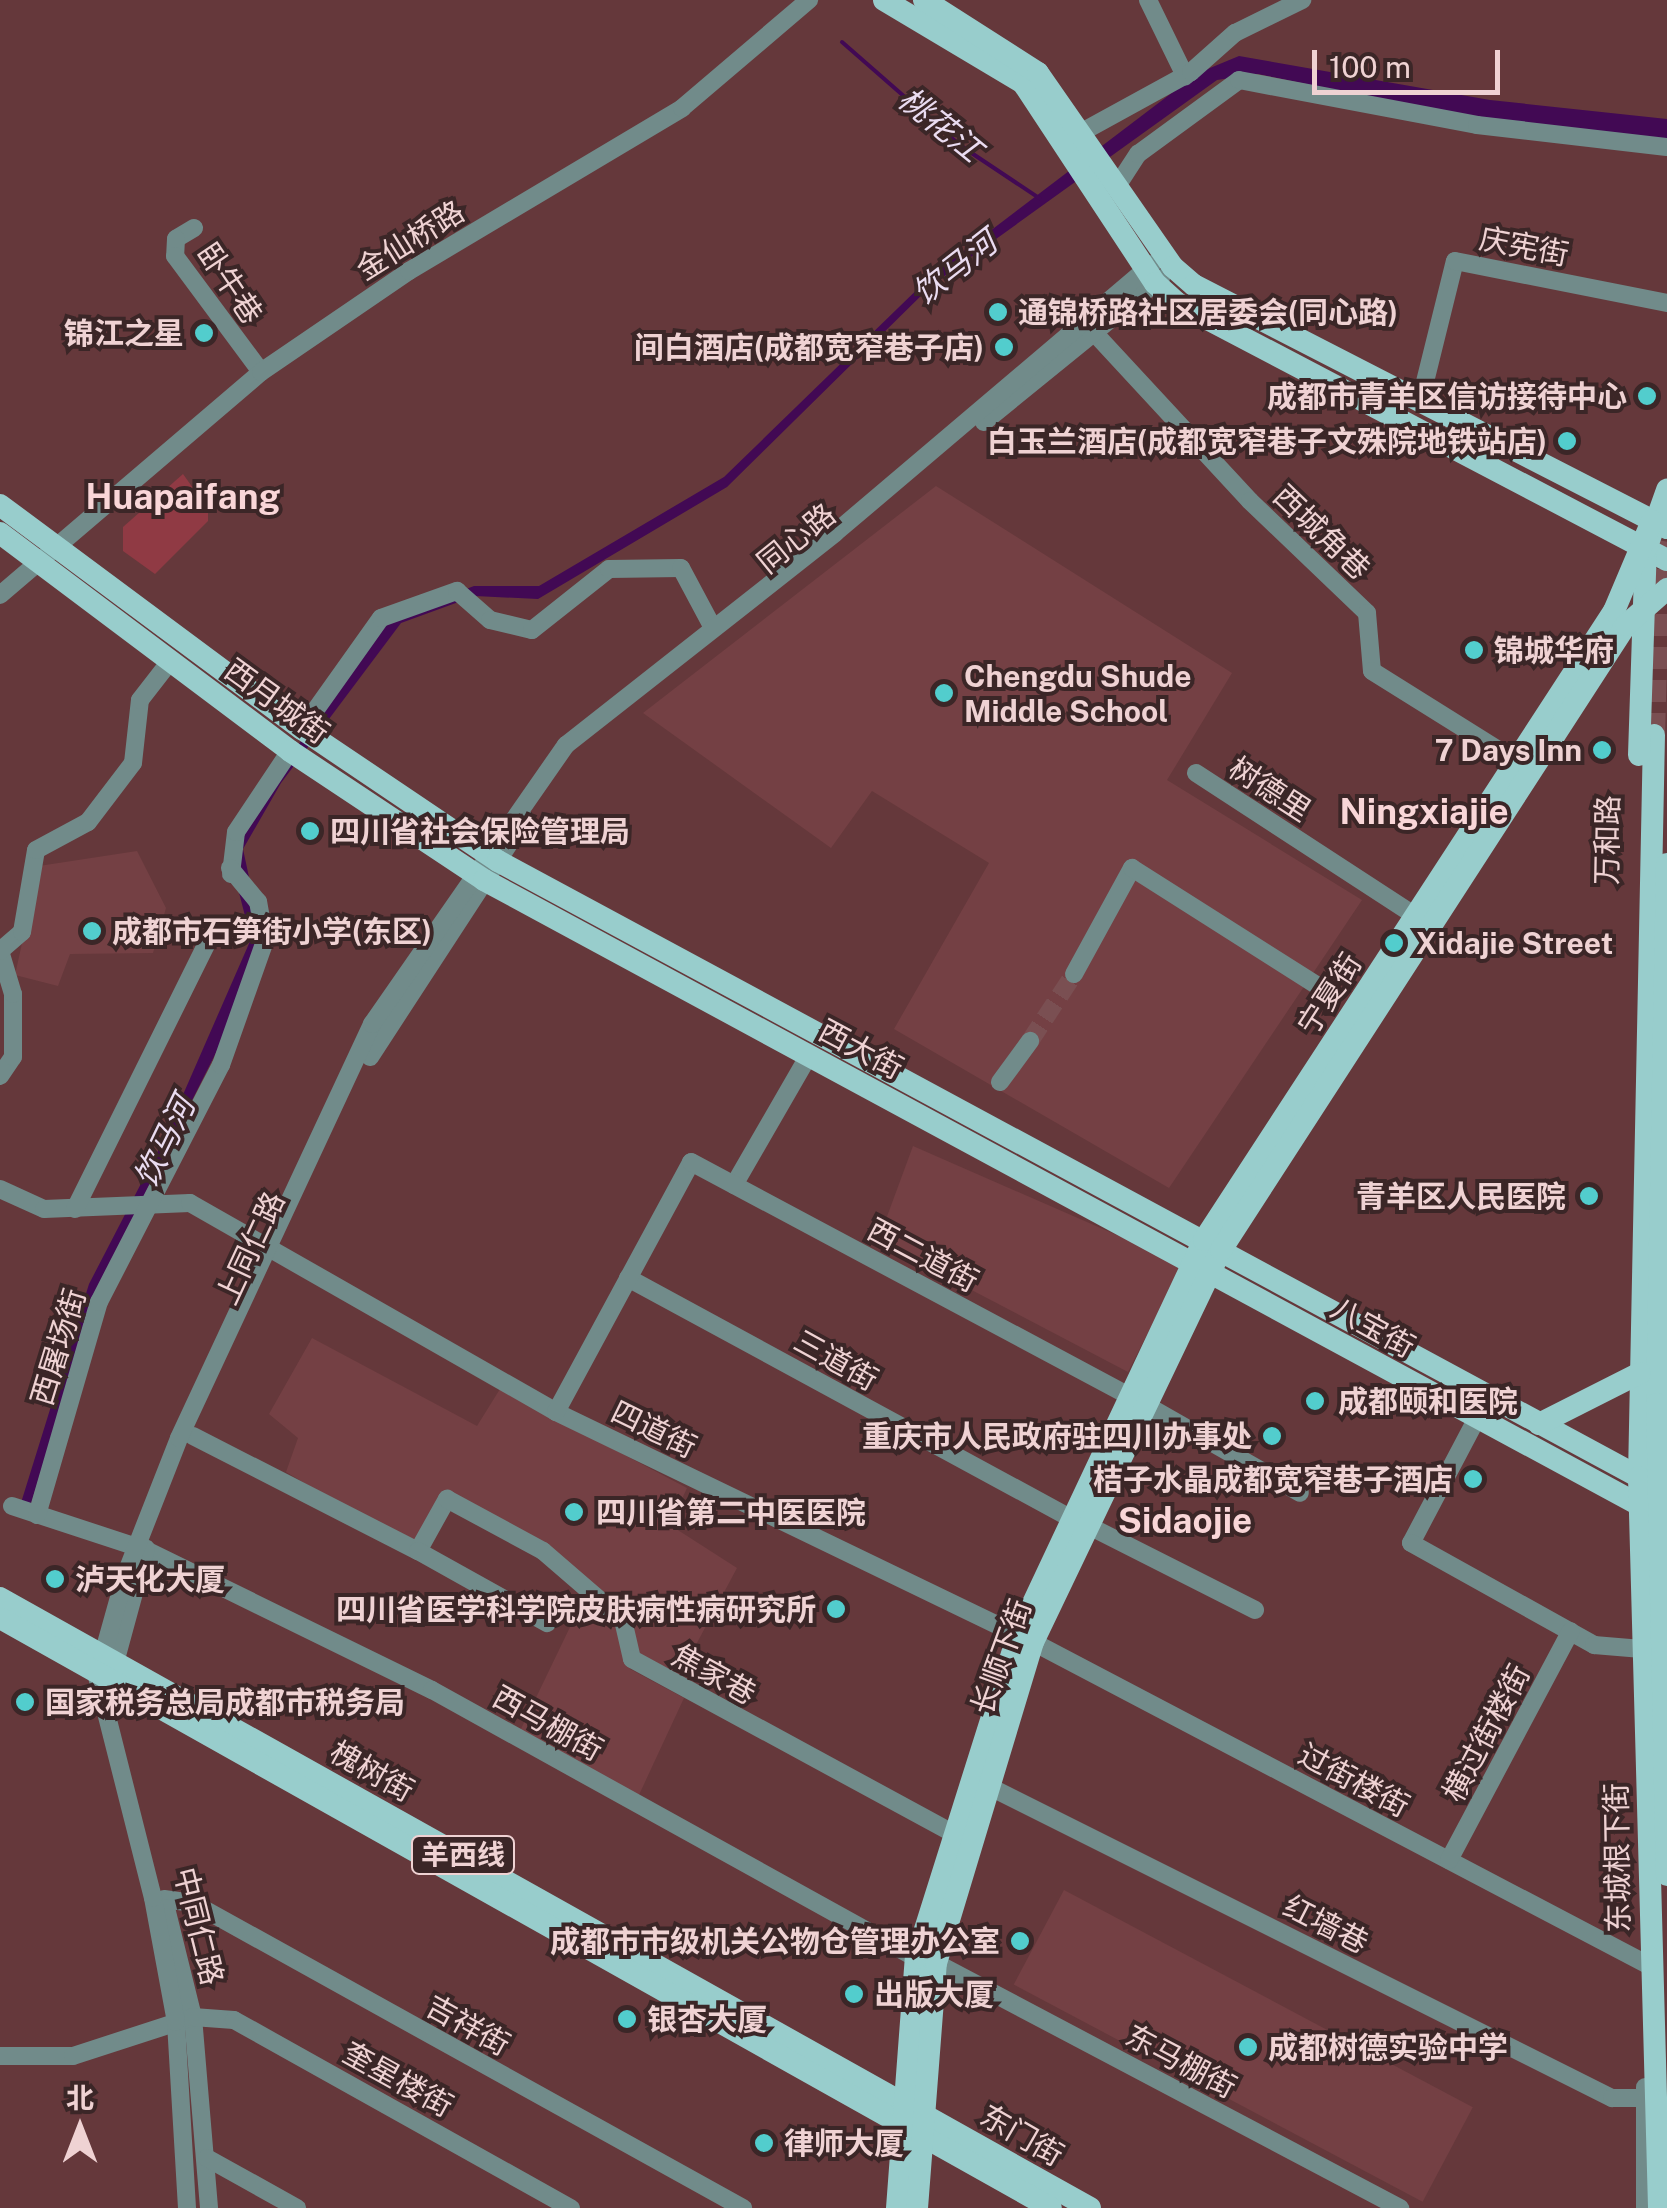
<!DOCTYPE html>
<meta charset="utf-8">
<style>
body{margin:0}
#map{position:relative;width:1667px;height:2208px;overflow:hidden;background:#65383b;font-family:"Public Sans","Noto Sans SC",sans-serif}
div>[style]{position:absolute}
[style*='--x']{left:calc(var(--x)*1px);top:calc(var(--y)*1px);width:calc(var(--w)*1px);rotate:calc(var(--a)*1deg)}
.built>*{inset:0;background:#744044;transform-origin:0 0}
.green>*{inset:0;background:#903a44}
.water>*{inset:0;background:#420954}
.stream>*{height:4px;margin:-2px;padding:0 2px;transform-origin:2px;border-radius:2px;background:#420954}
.minor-tunnel>*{height:18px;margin-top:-9px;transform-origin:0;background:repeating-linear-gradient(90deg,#7a4f52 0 18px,transparent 0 27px)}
.major-tunnel>*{height:22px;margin-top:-11px;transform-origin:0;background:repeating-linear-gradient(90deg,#7a4f52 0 22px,transparent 0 33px)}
.minor>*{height:18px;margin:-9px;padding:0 9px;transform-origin:9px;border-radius:9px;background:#718b8a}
.major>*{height:22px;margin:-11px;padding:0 11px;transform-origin:11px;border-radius:11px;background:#98cdcc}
.dots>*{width:28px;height:28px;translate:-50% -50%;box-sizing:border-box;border:5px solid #3b2627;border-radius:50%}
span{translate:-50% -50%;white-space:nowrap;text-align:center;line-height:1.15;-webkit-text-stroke:8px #3b2627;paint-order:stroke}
.shield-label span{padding:2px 8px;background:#3b2627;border:2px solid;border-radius:8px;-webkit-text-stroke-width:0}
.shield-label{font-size:28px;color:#efd2d3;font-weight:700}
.street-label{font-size:30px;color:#efd2d3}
.poi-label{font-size:30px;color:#efd2d3;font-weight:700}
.left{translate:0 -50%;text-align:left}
.right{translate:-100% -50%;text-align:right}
.water-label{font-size:32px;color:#eadcf1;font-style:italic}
.quarter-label{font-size:35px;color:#f9d6d8;font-weight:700}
.north{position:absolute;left:30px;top:2078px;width:100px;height:100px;-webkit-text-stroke:8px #3b2627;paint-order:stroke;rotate:0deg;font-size:28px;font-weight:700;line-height:40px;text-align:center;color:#efd2d3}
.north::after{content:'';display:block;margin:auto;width:35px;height:45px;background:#efd2d3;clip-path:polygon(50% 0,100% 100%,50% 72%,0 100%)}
.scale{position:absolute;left:1312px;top:50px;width:188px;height:45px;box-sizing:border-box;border:5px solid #efd2d3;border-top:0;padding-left:12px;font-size:30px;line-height:35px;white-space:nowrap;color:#efd2d3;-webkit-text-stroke:8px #3b2627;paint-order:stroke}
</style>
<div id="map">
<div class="built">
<div style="clip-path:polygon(936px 486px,1232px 673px,1167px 780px,1362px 900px,1169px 1188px,894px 1029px,989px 863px,872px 791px,831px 848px,643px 713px)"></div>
<div style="clip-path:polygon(137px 851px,166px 908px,153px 953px,70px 954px,58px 986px,15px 975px,39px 866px)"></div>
<div style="clip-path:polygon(913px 1146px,1183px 1264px,1128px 1372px,878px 1241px)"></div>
<div style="clip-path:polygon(312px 1338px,477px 1426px,500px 1389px,687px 1488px,670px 1525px,737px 1568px,675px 1684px,632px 1659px,623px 1620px,543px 1551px,448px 1499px,418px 1551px,286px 1472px,298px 1438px,269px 1414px)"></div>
<div style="clip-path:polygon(584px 1598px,617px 1622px,630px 1669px,684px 1698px,638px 1797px,519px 1733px)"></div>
<div style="left:1064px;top:1890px;width:463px;height:107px;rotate:28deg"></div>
</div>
<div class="green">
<div style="clip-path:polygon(183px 474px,208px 509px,208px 521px,155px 574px,123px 551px,123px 527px)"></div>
</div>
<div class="water">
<div style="clip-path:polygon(1239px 56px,1490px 100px,1667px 119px,1667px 142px,1510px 126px,1258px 74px,1217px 80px,932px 285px,727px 487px,538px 599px,475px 596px,401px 623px,281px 783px,243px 849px,263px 943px,243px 999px,97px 1289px,29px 1510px,20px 1506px,89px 1284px,161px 1145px,251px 939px,236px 881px,236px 837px,366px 645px,391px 618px,474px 586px,539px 586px,724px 477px,931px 276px,1198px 73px)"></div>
</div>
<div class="stream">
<div style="--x:842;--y:42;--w:158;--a:41.2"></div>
<div style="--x:961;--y:146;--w:94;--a:33.7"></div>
</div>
<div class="minor-tunnel">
<div style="--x:1030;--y:1041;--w:80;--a:-56.7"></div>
</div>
<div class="major-tunnel">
<div style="--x:1654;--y:735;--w:144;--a:-88.4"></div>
<div style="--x:1658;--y:591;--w:50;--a:-79.6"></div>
</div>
<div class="minor">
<div style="--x:1148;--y:0;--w:85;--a:64"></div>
<div style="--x:1082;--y:132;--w:124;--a:-28.8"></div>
<div style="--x:1191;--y:72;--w:59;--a:-41.6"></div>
<div style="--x:1235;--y:33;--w:75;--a:-26.2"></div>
<div style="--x:1119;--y:183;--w:35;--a:-57"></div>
<div style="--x:1138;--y:154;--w:125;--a:-36.2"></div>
<div style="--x:1239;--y:80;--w:242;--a:10.7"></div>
<div style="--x:1477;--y:125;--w:191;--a:6.6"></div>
<div style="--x:194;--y:228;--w:21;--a:149"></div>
<div style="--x:176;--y:239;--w:17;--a:93"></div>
<div style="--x:175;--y:256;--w:144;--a:53.4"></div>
<div style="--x:1088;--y:326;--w:238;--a:47.2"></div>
<div style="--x:1250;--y:501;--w:162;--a:43.7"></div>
<div style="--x:1367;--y:613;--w:58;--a:85.1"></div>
<div style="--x:1372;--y:671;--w:170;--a:32"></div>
<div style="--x:1420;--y:402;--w:145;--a:-76.1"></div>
<div style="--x:1455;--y:261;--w:216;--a:11.2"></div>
<div style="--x:984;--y:422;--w:228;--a:-39.1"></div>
<div style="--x:0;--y:595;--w:343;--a:-40.5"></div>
<div style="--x:261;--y:372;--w:179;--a:-34.3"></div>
<div style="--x:409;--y:271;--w:318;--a:-30.8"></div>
<div style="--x:682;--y:108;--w:167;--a:-40.4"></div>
<div style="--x:302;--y:729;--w:136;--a:-54.6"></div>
<div style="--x:381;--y:618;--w:81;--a:-19.6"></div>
<div style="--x:457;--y:591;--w:44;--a:41.3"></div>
<div style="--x:490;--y:620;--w:43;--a:13.4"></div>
<div style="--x:532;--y:630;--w:98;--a:-38.4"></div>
<div style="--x:609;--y:569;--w:72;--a:-0.8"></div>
<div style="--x:681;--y:568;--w:68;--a:61.9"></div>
<div style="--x:1196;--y:773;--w:262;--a:33.1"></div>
<div style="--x:231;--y:874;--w:42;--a:-83.2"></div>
<div style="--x:236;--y:832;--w:97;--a:-56.3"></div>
<div style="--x:1074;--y:974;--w:121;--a:-61.3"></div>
<div style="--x:1132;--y:868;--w:220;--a:32.4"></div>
<div style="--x:370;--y:1057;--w:284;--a:-56.9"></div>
<div style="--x:0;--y:1076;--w:23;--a:-56"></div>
<div style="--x:13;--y:1057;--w:63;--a:-90"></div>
<div style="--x:13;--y:994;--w:45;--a:-106.8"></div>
<div style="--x:0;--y:951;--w:29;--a:-41"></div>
<div style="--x:22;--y:932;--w:83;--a:-80.3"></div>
<div style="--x:36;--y:850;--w:59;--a:-28.3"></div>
<div style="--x:88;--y:822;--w:74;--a:-52.7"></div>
<div style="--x:133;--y:763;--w:63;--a:-83.7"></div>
<div style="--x:140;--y:700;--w:51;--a:-52.2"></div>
<div style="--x:1000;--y:1082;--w:51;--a:-53.8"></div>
<div style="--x:734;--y:1185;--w:150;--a:-60"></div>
<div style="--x:0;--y:1189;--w:48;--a:24.4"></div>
<div style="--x:44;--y:1209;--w:146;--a:-2.4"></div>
<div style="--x:190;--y:1203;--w:421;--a:29.7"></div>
<div style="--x:556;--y:1412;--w:513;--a:25.77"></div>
<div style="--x:75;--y:1209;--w:308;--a:-63.6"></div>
<div style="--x:628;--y:1278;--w:505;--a:28.49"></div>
<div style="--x:1146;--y:1405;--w:177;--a:29.7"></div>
<div style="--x:556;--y:1412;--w:284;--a:-61.6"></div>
<div style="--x:691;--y:1162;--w:497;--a:28.1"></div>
<div style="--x:1477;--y:1418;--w:141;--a:117.8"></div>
<div style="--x:1411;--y:1543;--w:210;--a:29.1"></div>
<div style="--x:1594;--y:1645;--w:48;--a:4.8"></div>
<div style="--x:193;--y:1436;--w:253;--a:27.1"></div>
<div style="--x:418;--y:1551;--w:60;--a:-60.9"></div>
<div style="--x:447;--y:1499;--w:109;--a:28.4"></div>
<div style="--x:543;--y:1551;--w:106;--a:40.8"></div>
<div style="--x:623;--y:1620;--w:40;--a:77"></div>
<div style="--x:632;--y:1659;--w:365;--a:28.5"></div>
<div style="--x:12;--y:1506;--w:141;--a:18.2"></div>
<div style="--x:146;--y:1550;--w:318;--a:26.1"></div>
<div style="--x:432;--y:1690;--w:553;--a:28.97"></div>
<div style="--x:37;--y:1515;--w:222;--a:-73.8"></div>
<div style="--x:99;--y:1302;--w:267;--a:-62.8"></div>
<div style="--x:221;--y:1065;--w:132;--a:-70.5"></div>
<div style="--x:265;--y:941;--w:40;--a:-100"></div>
<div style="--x:258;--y:902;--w:44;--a:-129.5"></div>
<div style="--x:1089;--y:1526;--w:186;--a:26.8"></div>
<div style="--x:418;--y:1551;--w:148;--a:29.2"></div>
<div style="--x:1033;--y:1642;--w:697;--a:27.7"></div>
<div style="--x:112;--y:1674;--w:130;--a:-74.8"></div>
<div style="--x:988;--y:1786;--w:698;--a:26.57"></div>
<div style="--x:1612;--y:2098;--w:31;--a:0"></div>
<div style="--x:1449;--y:1860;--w:259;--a:-62"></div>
<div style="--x:164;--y:1899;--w:29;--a:8"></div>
<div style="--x:193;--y:1903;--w:629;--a:29.01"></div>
<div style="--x:166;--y:1908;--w:112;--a:76.1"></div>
<div style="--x:193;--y:2017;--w:192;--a:85.2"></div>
<div style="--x:936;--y:1963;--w:525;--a:27.83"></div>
<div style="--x:0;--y:2056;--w:73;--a:0"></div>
<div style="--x:73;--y:2056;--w:126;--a:-18"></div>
<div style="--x:193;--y:2017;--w:41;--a:4.2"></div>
<div style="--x:234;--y:2020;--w:386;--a:29.2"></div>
<div style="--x:207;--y:2158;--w:103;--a:29.1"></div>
<div style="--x:187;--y:2208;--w:186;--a:-93.4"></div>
<div style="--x:176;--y:2022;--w:126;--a:-100.5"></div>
<div style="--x:153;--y:1898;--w:229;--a:-104.2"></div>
<div style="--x:97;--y:1676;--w:104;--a:-74.4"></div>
<div style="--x:125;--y:1576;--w:148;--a:-68.6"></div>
<div style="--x:179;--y:1438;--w:457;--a:-65"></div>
<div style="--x:372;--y:1024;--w:340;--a:-55.2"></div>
<div style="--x:566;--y:745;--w:342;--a:-38.2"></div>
<div style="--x:835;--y:533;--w:416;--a:-40.3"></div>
<div style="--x:1645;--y:2208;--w:121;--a:-90"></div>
</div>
<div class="major">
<div style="--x:884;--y:0;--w:162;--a:30.8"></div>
<div style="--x:1023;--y:83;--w:240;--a:56.6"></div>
<div style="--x:1155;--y:283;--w:30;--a:42"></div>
<div style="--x:1177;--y:303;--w:553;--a:27.68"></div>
<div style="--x:924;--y:0;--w:135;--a:32.6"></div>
<div style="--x:1038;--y:73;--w:236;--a:55.2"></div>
<div style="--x:1173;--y:267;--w:28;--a:41"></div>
<div style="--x:1194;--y:285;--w:532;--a:27.19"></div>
<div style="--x:0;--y:505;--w:376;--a:36.6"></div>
<div style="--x:302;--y:729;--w:236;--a:34"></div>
<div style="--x:498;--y:861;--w:1328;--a:28.36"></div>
<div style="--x:0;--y:533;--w:363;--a:36.9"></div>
<div style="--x:290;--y:751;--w:233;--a:33.6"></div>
<div style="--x:484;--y:880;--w:1345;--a:28.41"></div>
<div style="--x:1654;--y:735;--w:742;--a:91.16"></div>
<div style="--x:1639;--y:1477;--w:731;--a:88.43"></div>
<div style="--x:1639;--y:755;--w:206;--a:-88.1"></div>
<div style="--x:1646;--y:549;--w:63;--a:-70.4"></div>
<div style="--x:1667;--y:864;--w:540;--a:91.06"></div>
<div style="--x:1657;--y:1404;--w:471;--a:88.8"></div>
<div style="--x:1539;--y:1424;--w:113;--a:-26.8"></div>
<div style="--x:0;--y:1598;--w:1249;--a:29.23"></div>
<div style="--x:0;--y:1618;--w:1205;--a:29.31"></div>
<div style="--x:897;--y:2208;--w:251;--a:-85.7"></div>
<div style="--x:916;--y:1958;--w:339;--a:-72.5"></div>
<div style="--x:1018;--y:1635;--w:437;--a:-64.8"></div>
<div style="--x:1204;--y:1240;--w:751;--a:-56.9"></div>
<div style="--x:1614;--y:611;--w:98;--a:-67.1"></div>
<div style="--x:917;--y:2208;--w:246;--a:-85.6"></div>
<div style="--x:936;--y:1963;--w:335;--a:-73.2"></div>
<div style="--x:1033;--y:1642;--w:435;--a:-64.4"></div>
<div style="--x:1221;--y:1250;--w:745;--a:-57.06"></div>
<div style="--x:1626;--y:625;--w:55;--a:-41.3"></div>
</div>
<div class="dots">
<div style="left:998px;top:312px;background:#52cdcd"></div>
<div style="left:204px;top:333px;background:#52cdcd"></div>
<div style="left:1004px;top:347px;background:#52cdcd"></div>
<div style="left:1647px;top:396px;background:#52cdcd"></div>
<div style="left:1567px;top:441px;background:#52cdcd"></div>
<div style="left:1474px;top:650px;background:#52cdcd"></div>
<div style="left:944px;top:693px;background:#52cdcd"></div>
<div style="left:1602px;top:750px;background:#52cdcd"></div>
<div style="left:310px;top:831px;background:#52cdcd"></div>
<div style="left:92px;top:931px;background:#52cdcd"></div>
<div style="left:1394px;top:943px;background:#52cdcd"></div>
<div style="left:1589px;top:1196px;background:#52cdcd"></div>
<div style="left:1315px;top:1401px;background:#52cdcd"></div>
<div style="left:1272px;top:1436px;background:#52cdcd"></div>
<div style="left:1473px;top:1479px;background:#52cdcd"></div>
<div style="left:574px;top:1512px;background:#52cdcd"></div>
<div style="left:55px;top:1579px;background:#52cdcd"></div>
<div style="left:836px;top:1609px;background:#52cdcd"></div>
<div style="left:25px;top:1702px;background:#52cdcd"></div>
<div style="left:1020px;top:1941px;background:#52cdcd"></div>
<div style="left:854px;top:1994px;background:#52cdcd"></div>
<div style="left:627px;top:2019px;background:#52cdcd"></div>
<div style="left:1248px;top:2047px;background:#52cdcd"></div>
<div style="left:764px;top:2143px;background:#52cdcd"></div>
</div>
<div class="shield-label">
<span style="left:463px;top:1855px">羊西线</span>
</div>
<div class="street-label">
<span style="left:410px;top:240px;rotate:-32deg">金仙桥路</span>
<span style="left:1524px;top:246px;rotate:11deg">庆宪街</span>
<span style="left:230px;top:283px;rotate:56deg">卧牛巷</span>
<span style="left:1322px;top:532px;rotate:44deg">西城角巷</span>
<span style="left:796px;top:538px;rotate:-39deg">同心路</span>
<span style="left:277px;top:701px;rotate:36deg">西月城街</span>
<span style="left:1270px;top:789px;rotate:33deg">树德里</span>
<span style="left:1607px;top:840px;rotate:-89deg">万和路</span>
<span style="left:1329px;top:994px;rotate:-57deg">宁夏街</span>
<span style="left:861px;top:1049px;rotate:28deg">西大街</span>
<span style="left:250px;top:1248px;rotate:-65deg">上同仁路</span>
<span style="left:923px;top:1255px;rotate:28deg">西二道街</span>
<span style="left:1373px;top:1327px;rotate:29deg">八宝街</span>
<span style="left:58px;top:1347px;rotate:-73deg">西屠场街</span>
<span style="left:836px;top:1360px;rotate:29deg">三道街</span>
<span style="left:654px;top:1429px;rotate:26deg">四道街</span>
<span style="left:1001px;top:1657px;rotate:-70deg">长顺下街</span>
<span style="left:714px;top:1674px;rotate:29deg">焦家巷</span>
<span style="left:548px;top:1723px;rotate:29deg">西马棚街</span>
<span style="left:1486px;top:1733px;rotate:-62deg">横过街楼街</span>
<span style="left:372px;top:1771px;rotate:29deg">槐树街</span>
<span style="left:1354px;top:1780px;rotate:28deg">过街楼街</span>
<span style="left:1617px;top:1858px;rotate:-91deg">东城根下街</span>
<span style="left:1326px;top:1924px;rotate:27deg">红墙巷</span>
<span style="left:199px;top:1926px;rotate:76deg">中同仁路</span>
<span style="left:468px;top:2025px;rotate:29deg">吉祥街</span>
<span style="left:1181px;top:2061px;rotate:28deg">东马棚街</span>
<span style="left:398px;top:2079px;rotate:29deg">奎星楼街</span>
<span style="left:1022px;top:2135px;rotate:30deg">东门街</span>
</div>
<div class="poi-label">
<span class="left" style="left:1018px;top:312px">通锦桥路社区居委会(同心路)</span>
<span class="right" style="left:184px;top:333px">锦江之星</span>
<span class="right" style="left:984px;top:347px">间白酒店(成都宽窄巷子店)</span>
<span class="right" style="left:1627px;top:396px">成都市青羊区信访接待中心</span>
<span class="right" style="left:1547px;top:441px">白玉兰酒店(成都宽窄巷子文殊院地铁站店)</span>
<span class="left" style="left:1494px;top:650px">锦城华府</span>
<span class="left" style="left:964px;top:693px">Chengdu Shude<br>Middle School</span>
<span class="right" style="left:1582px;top:750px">7 Days Inn</span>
<span class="left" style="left:330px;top:831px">四川省社会保险管理局</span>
<span class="left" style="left:112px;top:931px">成都市石笋街小学(东区)</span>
<span class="left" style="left:1416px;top:943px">Xidajie Street</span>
<span class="right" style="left:1566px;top:1196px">青羊区人民医院</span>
<span class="left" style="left:1338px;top:1401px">成都颐和医院</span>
<span class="right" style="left:1252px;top:1436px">重庆市人民政府驻四川办事处</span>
<span class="right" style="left:1453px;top:1479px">桔子水晶成都宽窄巷子酒店</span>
<span class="left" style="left:596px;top:1512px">四川省第二中医医院</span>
<span class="left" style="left:75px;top:1579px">泸天化大厦</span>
<span class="right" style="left:816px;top:1609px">四川省医学科学院皮肤病性病研究所</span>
<span class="left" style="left:45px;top:1702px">国家税务总局成都市税务局</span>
<span class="right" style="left:1000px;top:1941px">成都市市级机关公物仓管理办公室</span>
<span class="left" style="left:874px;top:1994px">出版大厦</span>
<span class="left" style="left:647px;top:2019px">银杏大厦</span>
<span class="left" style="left:1268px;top:2047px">成都树德实验中学</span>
<span class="left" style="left:784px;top:2143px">律师大厦</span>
</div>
<div class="water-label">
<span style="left:940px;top:125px;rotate:39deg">桃花江</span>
<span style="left:955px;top:268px;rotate:-38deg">饮马河</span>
<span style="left:165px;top:1142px;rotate:-64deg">饮马河</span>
</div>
<div class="quarter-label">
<span style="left:183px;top:497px">Huapaifang</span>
<span style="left:1424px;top:812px">Ningxiajie</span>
<span style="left:1185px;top:1521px">Sidaojie</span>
</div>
<div class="north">北</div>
<div class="scale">100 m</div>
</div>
